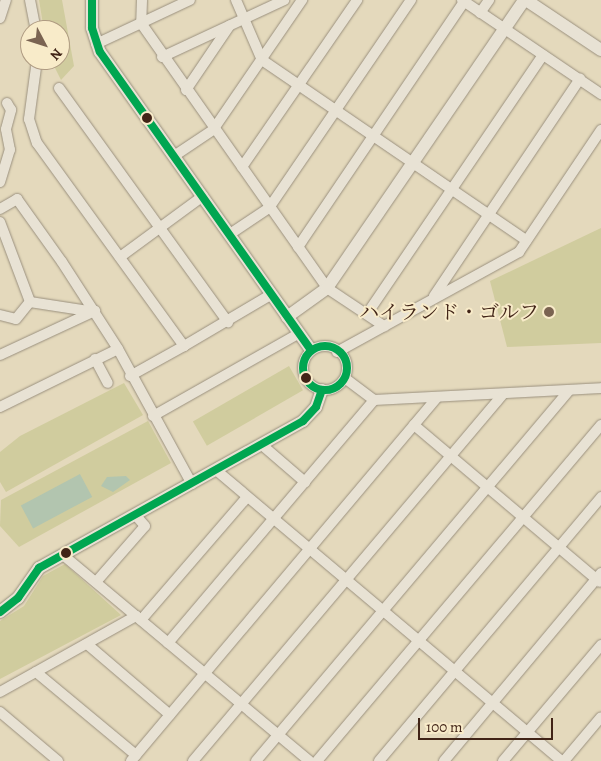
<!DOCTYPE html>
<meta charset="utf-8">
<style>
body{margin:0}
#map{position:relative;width:601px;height:761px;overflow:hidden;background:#e4d9bc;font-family:Alegreya,"Noto Serif JP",serif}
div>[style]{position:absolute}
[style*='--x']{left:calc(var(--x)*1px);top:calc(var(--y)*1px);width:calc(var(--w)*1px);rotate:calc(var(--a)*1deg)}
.green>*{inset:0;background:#d0cc9e;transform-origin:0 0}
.water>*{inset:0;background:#b2c5af;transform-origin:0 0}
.roads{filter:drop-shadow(0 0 1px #9a907e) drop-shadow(0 0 1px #9a907e)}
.minor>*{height:10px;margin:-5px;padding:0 5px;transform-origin:5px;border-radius:5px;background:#e8e2d4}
.minor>.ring{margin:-5px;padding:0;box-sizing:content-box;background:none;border:10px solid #e8e2d4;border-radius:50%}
.tertiary>*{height:12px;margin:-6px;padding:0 6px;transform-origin:6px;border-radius:6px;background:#e8e2d4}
.bus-1>*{height:8px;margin:-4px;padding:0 4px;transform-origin:4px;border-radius:4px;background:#00a651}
.bus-1>.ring{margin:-4px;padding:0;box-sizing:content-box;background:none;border:8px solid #00a651;border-radius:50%}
.dots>*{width:14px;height:14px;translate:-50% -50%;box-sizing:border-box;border:2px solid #f8ebc9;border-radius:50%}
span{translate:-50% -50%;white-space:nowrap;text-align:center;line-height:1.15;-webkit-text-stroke:4px #f8ebc9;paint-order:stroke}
.poi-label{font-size:20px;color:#412417}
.right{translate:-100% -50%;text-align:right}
.north{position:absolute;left:20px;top:20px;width:50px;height:50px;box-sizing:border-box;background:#f8ebc9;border:1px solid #af9b82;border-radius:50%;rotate:130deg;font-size:14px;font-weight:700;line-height:20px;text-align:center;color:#412417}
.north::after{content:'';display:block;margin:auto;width:18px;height:22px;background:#7a6351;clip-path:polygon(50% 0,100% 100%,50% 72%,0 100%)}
.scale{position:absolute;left:418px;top:718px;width:135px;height:22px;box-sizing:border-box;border:2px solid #412417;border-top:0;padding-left:6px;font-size:15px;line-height:18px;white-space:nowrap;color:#412417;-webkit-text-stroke:4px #f8ebc9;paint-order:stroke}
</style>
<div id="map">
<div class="green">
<div style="clip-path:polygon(39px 0,62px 0,74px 66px,61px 80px,51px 60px,60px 60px,60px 30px,44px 30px)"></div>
<div style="clip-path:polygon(601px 228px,601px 343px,507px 347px,490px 281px)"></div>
<div style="left:289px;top:366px;width:28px;height:111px;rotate:60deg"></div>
<div style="clip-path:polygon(124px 383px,143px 415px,6px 492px,0 482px,0 452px,20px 436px)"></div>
<div style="clip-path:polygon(148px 421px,171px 463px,19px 547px,0 526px,1px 500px)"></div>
<div style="clip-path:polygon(65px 564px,121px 615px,0 679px,0 621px,24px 606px,43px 576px)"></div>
</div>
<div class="water">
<div style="left:80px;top:474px;width:26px;height:67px;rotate:62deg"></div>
<div style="clip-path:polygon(126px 476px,130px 480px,113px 492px,101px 486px,107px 477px)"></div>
</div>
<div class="roads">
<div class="minor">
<div style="--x:30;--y:0;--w:31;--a:79"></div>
<div style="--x:142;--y:0;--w:23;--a:92"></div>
<div style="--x:141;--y:23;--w:54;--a:-25.1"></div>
<div style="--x:236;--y:0;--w:65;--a:66.6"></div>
<div style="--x:262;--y:60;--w:320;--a:34.3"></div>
<div style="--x:462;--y:0;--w:168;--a:34.1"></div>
<div style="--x:480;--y:13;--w:16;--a:-55"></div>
<div style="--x:0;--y:18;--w:19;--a:-72"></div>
<div style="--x:96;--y:44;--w:50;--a:-25"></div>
<div style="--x:141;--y:23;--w:324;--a:54.9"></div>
<div style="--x:327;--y:288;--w:69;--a:33.7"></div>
<div style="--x:162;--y:57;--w:135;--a:-25"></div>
<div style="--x:37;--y:60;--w:60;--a:97.7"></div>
<div style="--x:29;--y:119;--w:25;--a:72"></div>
<div style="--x:37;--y:143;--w:251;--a:54.1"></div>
<div style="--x:184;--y:346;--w:102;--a:-30.6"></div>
<div style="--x:59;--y:88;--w:289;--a:54.2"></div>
<div style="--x:186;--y:90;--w:78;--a:-55.9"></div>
<div style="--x:174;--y:156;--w:47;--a:-33.7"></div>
<div style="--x:213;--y:130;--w:158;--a:-55.6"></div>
<div style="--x:242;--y:167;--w:203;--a:-55.4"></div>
<div style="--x:0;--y:182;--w:34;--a:-73"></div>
<div style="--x:10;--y:150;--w:21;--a:-101"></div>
<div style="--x:6;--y:129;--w:20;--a:-75"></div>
<div style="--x:11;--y:110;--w:8;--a:-120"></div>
<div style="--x:0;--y:209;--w:20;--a:-30"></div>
<div style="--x:17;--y:199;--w:77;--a:54.5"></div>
<div style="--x:62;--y:262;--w:103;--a:57.2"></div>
<div style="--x:118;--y:349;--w:154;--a:61.3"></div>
<div style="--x:0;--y:222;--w:85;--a:69.4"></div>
<div style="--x:230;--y:234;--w:47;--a:-33.7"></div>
<div style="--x:269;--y:208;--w:252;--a:-55.7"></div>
<div style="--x:298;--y:247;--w:296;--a:-55.9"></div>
<div style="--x:120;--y:257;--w:103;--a:-36.3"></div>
<div style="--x:434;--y:296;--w:262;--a:-56.1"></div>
<div style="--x:367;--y:314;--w:313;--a:-55.8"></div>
<div style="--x:0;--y:315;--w:16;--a:14"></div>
<div style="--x:16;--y:319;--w:22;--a:-51"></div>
<div style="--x:30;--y:302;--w:59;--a:8.8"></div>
<div class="ring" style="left:303px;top:346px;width:34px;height:34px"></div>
<div style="--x:337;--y:352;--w:208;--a:-28.8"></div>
<div style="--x:519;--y:252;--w:147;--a:-56.1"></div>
<div style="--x:0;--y:355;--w:105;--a:-24.9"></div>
<div style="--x:95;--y:359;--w:27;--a:62"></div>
<div style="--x:130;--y:376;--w:62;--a:-29.1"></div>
<div style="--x:346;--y:379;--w:35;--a:37"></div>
<div style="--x:374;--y:400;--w:227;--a:-3"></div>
<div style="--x:0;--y:407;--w:131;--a:-26.2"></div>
<div style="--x:153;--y:416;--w:167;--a:-29.5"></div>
<div style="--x:414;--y:425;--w:243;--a:40.2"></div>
<div style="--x:262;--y:445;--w:57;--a:40.7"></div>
<div style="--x:216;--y:470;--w:451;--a:40.1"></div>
<div style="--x:63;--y:555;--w:321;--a:39.9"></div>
<div style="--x:96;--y:582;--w:74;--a:-48.8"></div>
<div style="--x:145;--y:526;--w:11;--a:-131"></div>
<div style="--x:141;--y:620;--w:162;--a:-49.2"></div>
<div style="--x:168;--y:643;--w:319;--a:-49.7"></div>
<div style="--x:87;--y:644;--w:109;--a:40.5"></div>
<div style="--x:36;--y:672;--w:130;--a:39.7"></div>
<div style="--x:0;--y:692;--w:156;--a:-29.2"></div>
<div style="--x:0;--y:712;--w:76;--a:40.2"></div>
<div style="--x:131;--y:761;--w:476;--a:-49.9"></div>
<div style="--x:193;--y:761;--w:480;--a:-49.8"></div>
<div style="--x:256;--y:761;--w:485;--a:-49.8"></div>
<div style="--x:317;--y:761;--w:440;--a:-49.8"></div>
<div style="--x:379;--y:761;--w:345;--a:-49.9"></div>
<div style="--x:444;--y:761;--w:245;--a:-50.1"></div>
<div style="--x:503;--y:761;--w:152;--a:-49.8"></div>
<div style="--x:564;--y:761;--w:57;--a:-49.9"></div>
</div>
<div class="tertiary">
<div style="--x:92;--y:0;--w:28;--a:90"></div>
<div style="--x:92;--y:28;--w:25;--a:72"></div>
<div style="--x:100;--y:52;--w:364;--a:54.7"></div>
<div style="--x:526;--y:0;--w:90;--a:33.7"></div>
<div style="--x:287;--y:317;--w:49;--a:-35.9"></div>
<div style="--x:327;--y:288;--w:349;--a:-55.6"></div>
<div style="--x:0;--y:612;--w:23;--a:-38"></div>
<div style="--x:18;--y:598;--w:37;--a:-55"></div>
<div style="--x:39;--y:568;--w:302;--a:-29.1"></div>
<div style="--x:303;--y:421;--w:19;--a:-47"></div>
<div style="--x:316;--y:407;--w:18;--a:-71"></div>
</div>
</div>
<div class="bus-1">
<div style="--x:92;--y:0;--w:28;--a:90"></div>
<div style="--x:92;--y:28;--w:25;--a:72"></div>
<div style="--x:100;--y:52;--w:364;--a:54.7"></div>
<div class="ring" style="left:303px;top:346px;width:36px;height:36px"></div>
<div style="--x:0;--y:612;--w:23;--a:-38"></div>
<div style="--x:18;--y:598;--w:37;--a:-55"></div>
<div style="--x:39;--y:568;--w:302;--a:-29.1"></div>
<div style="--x:303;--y:421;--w:19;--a:-47"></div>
<div style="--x:316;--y:407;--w:18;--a:-71"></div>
</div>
<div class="dots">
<div style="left:147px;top:118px;background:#412417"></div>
<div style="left:549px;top:312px;background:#7a6351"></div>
<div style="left:306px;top:378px;background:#412417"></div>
<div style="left:66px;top:553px;background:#412417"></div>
</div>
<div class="poi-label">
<span class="right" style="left:539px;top:312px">ハイランド・ゴルフ</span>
</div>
<div class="north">N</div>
<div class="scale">100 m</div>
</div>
